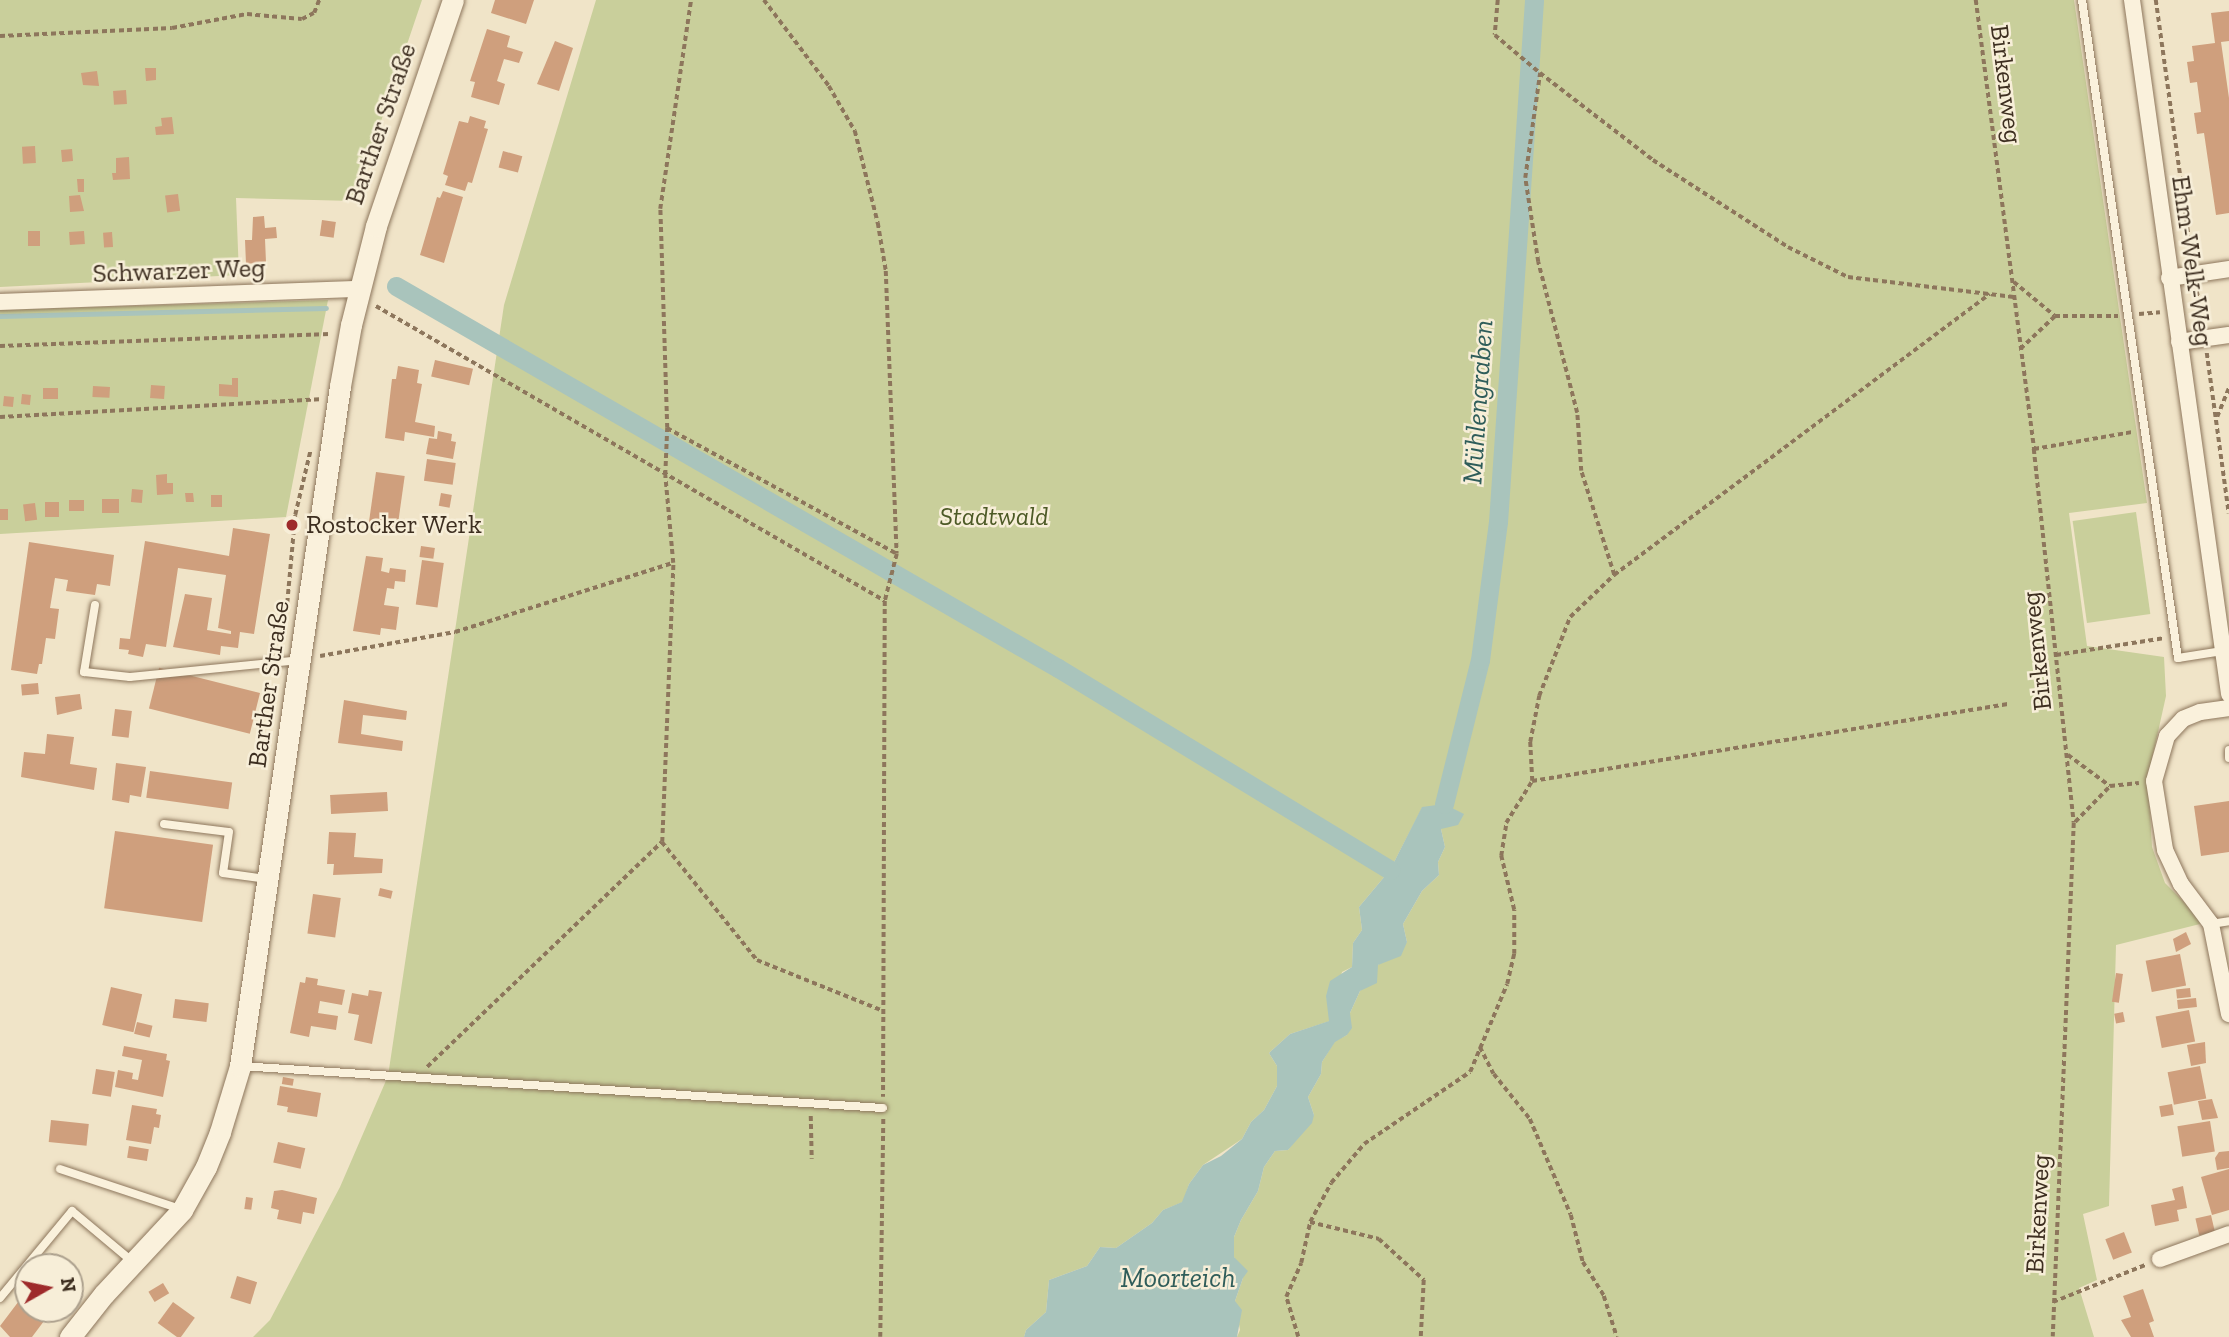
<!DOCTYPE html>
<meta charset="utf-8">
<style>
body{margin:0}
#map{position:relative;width:2229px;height:1337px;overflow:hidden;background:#f0e4c8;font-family:"Zilla Slab",serif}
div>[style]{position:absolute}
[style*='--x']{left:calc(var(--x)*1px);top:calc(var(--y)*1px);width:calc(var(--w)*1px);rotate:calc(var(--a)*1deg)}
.green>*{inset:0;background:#c9cf9b;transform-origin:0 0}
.water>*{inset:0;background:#a9c4bc}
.stream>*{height:5px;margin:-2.5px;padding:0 2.5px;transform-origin:2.5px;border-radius:2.5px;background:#a9c4bc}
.canal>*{height:19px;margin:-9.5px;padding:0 9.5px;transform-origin:9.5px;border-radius:9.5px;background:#a9c4bc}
.building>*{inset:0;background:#cf9f7d;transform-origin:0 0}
.path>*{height:3.5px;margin-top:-1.75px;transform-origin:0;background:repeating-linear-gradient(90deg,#8d765c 0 5px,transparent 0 8.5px)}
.roads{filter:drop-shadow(0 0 2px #8d765c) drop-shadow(0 0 2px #8d765c)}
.service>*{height:8px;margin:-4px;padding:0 4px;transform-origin:4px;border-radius:4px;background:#faf1dc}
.minor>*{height:16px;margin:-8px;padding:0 8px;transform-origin:8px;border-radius:8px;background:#faf1dc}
.tertiary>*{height:21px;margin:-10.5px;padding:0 10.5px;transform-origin:10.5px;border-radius:10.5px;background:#faf1dc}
.dots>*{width:19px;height:19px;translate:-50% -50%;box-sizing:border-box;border:4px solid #f7eed8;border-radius:50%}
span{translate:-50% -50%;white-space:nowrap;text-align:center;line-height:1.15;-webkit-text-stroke:5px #f7eed8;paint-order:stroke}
.street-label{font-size:26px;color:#3d2e20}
.park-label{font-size:26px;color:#4d5a26;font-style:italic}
.poi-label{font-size:26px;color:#3d2e20}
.left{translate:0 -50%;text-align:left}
.water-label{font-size:28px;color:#2f5d5a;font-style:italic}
.north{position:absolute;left:14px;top:1253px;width:70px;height:70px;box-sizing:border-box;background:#f7eed8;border:2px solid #ada18e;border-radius:50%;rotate:81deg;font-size:19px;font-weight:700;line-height:28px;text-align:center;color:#3d2e20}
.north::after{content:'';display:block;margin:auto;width:24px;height:32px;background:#9e2a2b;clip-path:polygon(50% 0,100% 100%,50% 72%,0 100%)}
</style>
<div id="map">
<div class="green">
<div style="clip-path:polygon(0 0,422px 0,354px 201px,236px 198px,239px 275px,0 287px)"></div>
<div style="clip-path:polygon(596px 0,2074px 0,2147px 503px,2069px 513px,2087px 646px,2164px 657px,2166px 696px,2148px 777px,2152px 847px,2165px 883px,2199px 917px,2200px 924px,2116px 945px,2109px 1206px,2083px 1214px,2097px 1280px,2079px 1288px,2094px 1337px,1237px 1337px,1240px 1330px,1235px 1301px,1243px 1278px,1234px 1257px,1234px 1237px,1241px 1220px,1258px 1191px,1264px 1167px,1275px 1151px,1288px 1150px,1314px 1115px,1308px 1097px,1321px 1074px,1322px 1062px,1335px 1041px,1347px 1035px,1350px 1013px,1360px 991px,1378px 965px,1407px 942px,1403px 924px,1422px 891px,1439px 875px,1438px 862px,1445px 847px,1441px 829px,1422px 808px,1390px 870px,1359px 907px,1362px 930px,1353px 943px,1352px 967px,1342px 972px,1330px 1021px,1290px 1034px,1269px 1053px,1277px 1066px,1277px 1086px,1264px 1110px,1251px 1122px,1242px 1139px,1203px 1165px,1189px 1184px,1183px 1202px,1163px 1210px,1152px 1223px,1116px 1248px,1100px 1247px,1087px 1266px,1049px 1280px,1046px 1312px,1026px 1330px,1024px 1337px,253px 1337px,270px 1320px,340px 1187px,388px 1076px,504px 305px)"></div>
<div style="clip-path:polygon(328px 300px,286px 517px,0 534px,0 310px)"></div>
<div style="left:2136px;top:512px;width:103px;height:64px;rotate:82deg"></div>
</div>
<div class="water">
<div style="clip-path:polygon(1444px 804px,1464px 814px,1458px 825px,1441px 829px,1445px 847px,1438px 862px,1439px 875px,1422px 891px,1403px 924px,1407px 942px,1401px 956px,1378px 965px,1377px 983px,1360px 991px,1350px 1013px,1352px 1028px,1347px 1035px,1335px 1042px,1322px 1062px,1321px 1074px,1308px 1097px,1314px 1115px,1312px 1123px,1288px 1150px,1275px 1151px,1264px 1167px,1258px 1191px,1241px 1220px,1234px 1237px,1234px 1257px,1248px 1271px,1243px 1278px,1235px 1301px,1242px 1310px,1237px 1337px,1024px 1337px,1026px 1330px,1046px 1312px,1049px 1280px,1087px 1266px,1100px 1247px,1116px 1248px,1152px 1223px,1163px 1210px,1182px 1202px,1189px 1184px,1203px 1165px,1221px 1156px,1242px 1139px,1251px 1122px,1264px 1110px,1277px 1086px,1277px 1066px,1269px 1053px,1290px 1034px,1329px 1021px,1326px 996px,1330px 981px,1352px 967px,1353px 943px,1362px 930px,1359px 907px,1390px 870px,1422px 807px)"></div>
</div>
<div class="stream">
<div style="--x:0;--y:316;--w:326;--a:-1.4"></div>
</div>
<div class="canal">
<div style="--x:396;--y:286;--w:764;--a:29.99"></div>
<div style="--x:1058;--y:668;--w:389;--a:31.3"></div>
<div style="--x:1444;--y:804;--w:148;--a:-76"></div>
<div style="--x:1480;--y:660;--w:139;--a:-82.6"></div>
<div style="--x:1498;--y:522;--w:523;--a:-86.05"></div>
</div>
<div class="building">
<div style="clip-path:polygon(495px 0,534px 0,526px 24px,491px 13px)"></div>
<div style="clip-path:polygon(2229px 11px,2229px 41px,2221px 42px,2229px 98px,2229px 213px,2216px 215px,2204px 133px,2197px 134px,2194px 113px,2201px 112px,2197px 82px,2190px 83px,2187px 62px,2194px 61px,2192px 46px,2215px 43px,2211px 13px)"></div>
<div style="clip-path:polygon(487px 29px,510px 36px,507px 47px,523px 52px,519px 63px,504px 59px,497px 81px,505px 84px,499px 105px,471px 97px,475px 82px,470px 81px)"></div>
<div style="clip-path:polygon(555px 41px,573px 48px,559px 91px,537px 84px)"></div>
<div style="clip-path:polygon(145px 68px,156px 68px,156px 80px,146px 81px)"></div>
<div style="clip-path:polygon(97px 71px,99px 86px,83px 85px,81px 73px)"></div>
<div style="left:126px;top:90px;width:14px;height:13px;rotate:86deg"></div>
<div style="clip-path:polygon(470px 116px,486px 121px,484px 128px,488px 129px,472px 183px,468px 182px,465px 191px,445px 185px,448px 176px,443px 174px,459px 121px,468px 123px)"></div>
<div style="clip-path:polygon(172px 117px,174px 134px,156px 135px,155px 127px,162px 126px,161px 118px)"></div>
<div style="left:35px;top:146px;width:17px;height:13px;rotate:87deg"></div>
<div style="left:72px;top:149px;width:12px;height:11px;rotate:85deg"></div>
<div style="left:503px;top:151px;width:20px;height:17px;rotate:15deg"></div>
<div style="clip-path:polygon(129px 157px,130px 179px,113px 180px,112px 173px,116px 173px,116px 158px)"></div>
<div style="clip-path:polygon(77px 179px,84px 179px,84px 192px,78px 192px)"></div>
<div style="clip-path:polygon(443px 191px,463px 197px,444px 263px,420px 255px,437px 197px,440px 198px)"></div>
<div style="left:178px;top:194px;width:17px;height:13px;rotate:83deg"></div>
<div style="clip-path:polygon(80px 195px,84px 211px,70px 212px,69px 196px)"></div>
<div style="clip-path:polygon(264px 216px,265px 228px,276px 227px,277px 238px,265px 239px,266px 262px,246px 264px,245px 240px,252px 240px,253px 217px)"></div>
<div style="left:322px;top:220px;width:14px;height:16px;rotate:8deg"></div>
<div style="left:40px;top:231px;width:15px;height:12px;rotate:90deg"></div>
<div style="left:84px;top:231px;width:13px;height:15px;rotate:86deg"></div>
<div style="left:112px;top:232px;width:15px;height:9px;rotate:86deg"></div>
<div style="left:435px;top:360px;width:39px;height:17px;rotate:13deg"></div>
<div style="clip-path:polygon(398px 366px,419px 370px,417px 383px,422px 384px,415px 422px,435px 426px,434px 437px,405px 432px,404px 441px,385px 438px,392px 379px,396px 379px)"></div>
<div style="clip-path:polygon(232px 378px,238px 378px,238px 397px,219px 396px,219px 384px,232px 385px)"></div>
<div style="left:151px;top:385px;width:14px;height:13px;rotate:4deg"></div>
<div style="left:93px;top:386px;width:17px;height:11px;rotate:3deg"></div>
<div style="left:43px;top:388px;width:15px;height:11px"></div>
<div style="left:22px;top:394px;width:9px;height:10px;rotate:6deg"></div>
<div style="left:4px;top:396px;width:10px;height:10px;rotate:6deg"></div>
<div style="clip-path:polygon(438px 431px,452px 434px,451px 441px,456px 442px,453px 459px,426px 454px,429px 438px,437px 439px)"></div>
<div style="left:427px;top:459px;width:29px;height:22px;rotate:8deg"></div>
<div style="left:376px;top:472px;width:29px;height:53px;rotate:8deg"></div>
<div style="clip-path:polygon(167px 474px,167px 483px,173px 483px,173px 494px,157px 495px,156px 475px)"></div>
<div style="left:132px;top:489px;width:11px;height:13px;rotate:5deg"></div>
<div style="clip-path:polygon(185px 493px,193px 493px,194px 502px,186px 502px)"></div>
<div style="left:441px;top:493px;width:11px;height:13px;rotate:10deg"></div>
<div style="left:211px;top:495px;width:11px;height:12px"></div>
<div style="left:102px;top:499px;width:17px;height:14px"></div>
<div style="left:69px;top:500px;width:15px;height:11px"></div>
<div style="left:45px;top:502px;width:14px;height:15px"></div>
<div style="left:35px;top:503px;width:17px;height:12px;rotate:83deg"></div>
<div style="left:0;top:509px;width:8px;height:11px"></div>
<div style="clip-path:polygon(233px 528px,270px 534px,254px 634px,240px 632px,238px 648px,221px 646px,220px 655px,173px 647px,185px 594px,212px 598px,207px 630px,231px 634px,231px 631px,218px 628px,226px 575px,178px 568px,166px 647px,146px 644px,143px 657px,128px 654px,129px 650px,119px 649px,120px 638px,130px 639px,145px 541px,229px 556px)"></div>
<div style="clip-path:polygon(29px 542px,114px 555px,110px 586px,97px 584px,95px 595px,66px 591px,68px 580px,55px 578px,50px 608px,59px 609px,55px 639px,46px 638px,42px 664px,39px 664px,37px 674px,11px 670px)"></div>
<div style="left:421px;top:546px;width:14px;height:11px;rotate:8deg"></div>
<div style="clip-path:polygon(366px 556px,383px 558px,381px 571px,389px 573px,390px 568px,406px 570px,405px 582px,395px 581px,394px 589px,387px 588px,384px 605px,399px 607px,396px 630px,381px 628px,380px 635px,353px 631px)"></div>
<div style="left:422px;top:560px;width:22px;height:45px;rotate:8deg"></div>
<div style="left:38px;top:683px;width:11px;height:17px;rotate:85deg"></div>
<div style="left:260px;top:693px;width:42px;height:104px;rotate:104deg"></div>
<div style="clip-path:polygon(80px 694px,82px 709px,57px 715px,55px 697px)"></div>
<div style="clip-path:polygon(344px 700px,407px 711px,406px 720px,363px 715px,361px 734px,403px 741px,402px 751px,338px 743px)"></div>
<div style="left:115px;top:709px;width:17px;height:27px;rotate:7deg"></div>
<div style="clip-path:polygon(47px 734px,74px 737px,70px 764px,97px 768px,94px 790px,21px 777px,24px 752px,45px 754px)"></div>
<div style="clip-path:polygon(116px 763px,146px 767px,141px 797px,130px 795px,129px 803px,112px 800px)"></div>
<div style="left:150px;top:771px;width:83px;height:27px;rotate:8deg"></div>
<div style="left:387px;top:792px;width:19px;height:57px;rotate:87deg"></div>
<div style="clip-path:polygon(2229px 801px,2229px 852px,2201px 856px,2194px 806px)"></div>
<div style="left:115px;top:831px;width:99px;height:78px;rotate:8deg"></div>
<div style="clip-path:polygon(329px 832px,356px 833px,354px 857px,383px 859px,382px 873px,333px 875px,334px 864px,327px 864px)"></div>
<div style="left:380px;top:888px;width:13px;height:8px;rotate:13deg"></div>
<div style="left:313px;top:894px;width:28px;height:40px;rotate:8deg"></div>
<div style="clip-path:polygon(2186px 932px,2191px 944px,2176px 952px,2173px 939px)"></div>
<div style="left:2180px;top:954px;width:32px;height:35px;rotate:79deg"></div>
<div style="left:2116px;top:973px;width:7px;height:29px;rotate:8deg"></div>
<div style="clip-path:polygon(306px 977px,318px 979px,317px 985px,345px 990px,342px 1005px,320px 1001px,318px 1013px,338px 1016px,336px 1030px,311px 1026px,309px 1037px,290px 1033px,300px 982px,305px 983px)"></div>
<div style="left:111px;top:987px;width:32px;height:39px;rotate:13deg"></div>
<div style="left:2190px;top:988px;width:9px;height:14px;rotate:84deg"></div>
<div style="clip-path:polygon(369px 990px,382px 992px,372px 1044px,354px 1040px,359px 1015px,348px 1013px,352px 993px,368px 996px)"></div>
<div style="left:2196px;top:998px;width:9px;height:19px;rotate:84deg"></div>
<div style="left:175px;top:999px;width:34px;height:19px;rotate:7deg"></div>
<div style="left:2189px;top:1010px;width:32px;height:34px;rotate:79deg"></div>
<div style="left:2123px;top:1012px;width:10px;height:9px;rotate:79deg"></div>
<div style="left:137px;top:1022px;width:16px;height:12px;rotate:14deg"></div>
<div style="clip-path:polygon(2205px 1042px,2206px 1063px,2191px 1066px,2187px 1045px)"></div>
<div style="clip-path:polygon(124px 1046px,167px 1054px,166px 1060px,170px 1061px,163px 1097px,115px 1087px,118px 1070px,133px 1073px,132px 1079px,138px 1080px,142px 1060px,122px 1056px)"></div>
<div style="left:2200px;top:1066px;width:33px;height:33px;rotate:79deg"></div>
<div style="left:96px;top:1069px;width:19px;height:25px;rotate:9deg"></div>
<div style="left:283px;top:1077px;width:11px;height:7px;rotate:10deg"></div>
<div style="clip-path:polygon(280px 1086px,321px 1093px,317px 1117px,287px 1112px,288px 1107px,277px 1105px)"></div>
<div style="clip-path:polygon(2212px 1099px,2218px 1118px,2202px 1120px,2198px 1101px)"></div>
<div style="left:2172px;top:1104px;width:11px;height:13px;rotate:80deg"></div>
<div style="clip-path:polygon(132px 1105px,157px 1109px,156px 1114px,161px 1115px,159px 1128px,154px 1127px,151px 1144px,126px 1140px)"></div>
<div style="left:51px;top:1120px;width:38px;height:22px;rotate:6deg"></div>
<div style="left:2210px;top:1121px;width:31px;height:33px;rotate:81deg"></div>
<div style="left:278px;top:1142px;width:28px;height:21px;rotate:13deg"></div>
<div style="left:129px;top:1146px;width:20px;height:12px;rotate:9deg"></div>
<div style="clip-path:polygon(2229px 1151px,2229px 1168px,2217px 1170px,2215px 1158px,2219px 1152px)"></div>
<div style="clip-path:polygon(2229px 1169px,2229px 1210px,2212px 1215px,2201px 1177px)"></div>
<div style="clip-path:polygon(2183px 1186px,2187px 1208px,2177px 1210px,2179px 1221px,2155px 1226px,2151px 1205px,2175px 1200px,2172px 1189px)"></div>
<div style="clip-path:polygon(282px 1190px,317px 1198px,314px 1214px,303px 1212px,301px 1224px,277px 1219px,279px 1210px,271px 1208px,274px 1191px)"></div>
<div style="left:246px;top:1197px;width:7px;height:12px;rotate:8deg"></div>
<div style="left:2211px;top:1215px;width:17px;height:16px;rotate:77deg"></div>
<div style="left:2124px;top:1232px;width:22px;height:20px;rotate:69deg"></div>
<div style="clip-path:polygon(52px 1258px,64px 1267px,45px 1267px)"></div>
<div style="left:237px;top:1276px;width:21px;height:23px;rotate:17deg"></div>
<div style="left:163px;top:1283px;width:12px;height:17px;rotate:59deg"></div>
<div style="clip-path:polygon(28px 1289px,28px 1309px,53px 1309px,32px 1337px,10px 1337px,0 1326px)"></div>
<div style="clip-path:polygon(2143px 1289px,2154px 1321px,2149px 1323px,2154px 1337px,2131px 1337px,2121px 1320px,2131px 1317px,2123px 1296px)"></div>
<div style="left:173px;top:1302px;width:27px;height:26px;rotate:36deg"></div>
</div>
<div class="path">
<div style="--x:764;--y:0;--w:108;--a:52.9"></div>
<div style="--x:829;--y:86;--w:52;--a:60"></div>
<div style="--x:855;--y:131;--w:95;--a:76"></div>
<div style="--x:878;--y:223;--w:49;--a:80.5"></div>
<div style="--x:886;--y:271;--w:283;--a:87.8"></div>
<div style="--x:897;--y:554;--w:49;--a:104.3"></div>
<div style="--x:885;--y:601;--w:496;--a:90.2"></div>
<div style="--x:1498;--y:0;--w:35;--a:95"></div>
<div style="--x:1495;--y:35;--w:59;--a:40.2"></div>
<div style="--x:1540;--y:73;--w:143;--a:37.6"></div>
<div style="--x:1653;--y:160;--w:161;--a:32.8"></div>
<div style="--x:1788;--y:247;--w:67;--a:26.6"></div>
<div style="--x:1848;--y:277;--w:167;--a:6.9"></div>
<div style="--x:1976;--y:0;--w:453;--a:82.6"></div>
<div style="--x:2034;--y:449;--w:376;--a:83.9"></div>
<div style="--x:2074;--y:823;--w:514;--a:92.34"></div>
<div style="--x:2156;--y:0;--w:261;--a:82.1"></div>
<div style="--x:0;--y:36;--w:172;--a:-2.7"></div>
<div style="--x:172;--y:28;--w:76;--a:-10.6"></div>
<div style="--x:247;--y:14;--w:55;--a:5.2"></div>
<div style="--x:302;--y:19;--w:13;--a:-27"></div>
<div style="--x:314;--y:13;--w:14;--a:-69"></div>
<div style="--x:2014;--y:282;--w:53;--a:39.7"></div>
<div style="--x:2197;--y:291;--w:34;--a:80"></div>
<div style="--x:376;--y:306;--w:588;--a:30.1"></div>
<div style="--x:2139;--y:314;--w:21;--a:-5"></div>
<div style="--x:0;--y:346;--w:330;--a:-2.1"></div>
<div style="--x:2020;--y:349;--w:48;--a:-43.3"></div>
<div style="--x:2055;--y:316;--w:63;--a:0"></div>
<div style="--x:2207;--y:353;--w:162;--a:82.2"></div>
<div style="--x:0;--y:417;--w:320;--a:-3.2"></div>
<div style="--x:2217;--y:417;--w:32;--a:-68"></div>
<div style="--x:667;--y:428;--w:262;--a:28.7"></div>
<div style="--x:2034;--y:449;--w:99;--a:-9.8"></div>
<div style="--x:1614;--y:575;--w:469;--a:-36.8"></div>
<div style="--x:287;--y:603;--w:88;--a:-84.8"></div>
<div style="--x:295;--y:515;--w:65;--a:-76.6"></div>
<div style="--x:2056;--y:655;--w:110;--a:-8.9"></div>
<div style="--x:320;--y:656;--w:137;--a:-10.1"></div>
<div style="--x:455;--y:632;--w:229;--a:-17.6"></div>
<div style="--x:2068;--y:755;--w:52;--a:36.4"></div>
<div style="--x:2110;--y:786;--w:29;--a:-6"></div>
<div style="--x:1532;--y:781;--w:482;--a:-9.2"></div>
<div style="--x:2075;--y:822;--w:50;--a:-45.8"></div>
<div style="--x:662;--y:842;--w:151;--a:51.2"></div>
<div style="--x:757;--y:960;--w:136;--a:22"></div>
<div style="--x:1480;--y:1047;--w:30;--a:63"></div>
<div style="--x:1494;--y:1074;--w:58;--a:51.3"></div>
<div style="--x:1530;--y:1119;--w:104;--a:66.9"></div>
<div style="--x:1571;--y:1215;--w:49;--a:75.7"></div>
<div style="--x:1583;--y:1262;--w:40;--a:58"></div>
<div style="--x:1604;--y:1296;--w:43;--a:72.4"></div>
<div style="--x:427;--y:1067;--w:325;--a:-43.8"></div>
<div style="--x:662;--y:842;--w:279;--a:-87.7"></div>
<div style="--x:673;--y:563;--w:88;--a:-95.2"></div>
<div style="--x:665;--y:475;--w:47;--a:-87.6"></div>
<div style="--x:667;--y:428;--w:219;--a:-91.8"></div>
<div style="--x:660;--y:209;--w:211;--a:-81.6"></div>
<div style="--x:811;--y:1116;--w:43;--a:88.7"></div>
<div style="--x:1310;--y:1222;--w:71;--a:13.8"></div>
<div style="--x:1379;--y:1239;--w:61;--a:42.3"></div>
<div style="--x:1424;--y:1280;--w:57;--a:93"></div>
<div style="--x:2053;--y:1302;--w:99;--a:-21.9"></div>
<div style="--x:880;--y:1337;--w:218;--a:-89.2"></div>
<div style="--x:1298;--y:1337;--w:42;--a:-106.7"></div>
<div style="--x:1286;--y:1297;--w:37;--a:-66"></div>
<div style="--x:1301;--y:1263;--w:42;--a:-77.6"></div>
<div style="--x:1310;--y:1222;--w:44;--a:-61.7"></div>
<div style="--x:1331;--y:1183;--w:51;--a:-49.8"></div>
<div style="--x:1364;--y:1144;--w:128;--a:-34.2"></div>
<div style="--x:1470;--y:1072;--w:95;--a:-67.2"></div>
<div style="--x:1507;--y:984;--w:31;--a:-77"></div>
<div style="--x:1514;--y:954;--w:44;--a:-90"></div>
<div style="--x:1514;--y:910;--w:56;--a:-103.5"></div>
<div style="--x:1501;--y:856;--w:33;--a:-81"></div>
<div style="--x:1506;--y:823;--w:49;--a:-58.2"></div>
<div style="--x:1532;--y:781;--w:39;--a:-93"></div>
<div style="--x:1530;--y:742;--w:47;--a:-78.9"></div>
<div style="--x:1539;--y:696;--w:85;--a:-68.6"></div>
<div style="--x:1570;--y:617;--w:61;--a:-43.7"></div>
<div style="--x:1614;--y:575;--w:109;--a:-107.6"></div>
<div style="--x:1581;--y:471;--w:58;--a:-93.9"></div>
<div style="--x:1577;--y:413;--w:156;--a:-104.5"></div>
<div style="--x:1538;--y:262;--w:85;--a:-98.8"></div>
<div style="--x:1525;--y:178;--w:106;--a:-81.9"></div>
</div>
<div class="roads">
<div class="service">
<div style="--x:2082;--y:0;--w:665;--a:81.7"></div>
<div style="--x:2178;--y:658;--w:45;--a:-9"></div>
<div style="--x:95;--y:605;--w:68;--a:99.3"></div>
<div style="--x:84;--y:672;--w:46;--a:6.2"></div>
<div style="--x:130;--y:677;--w:170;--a:-5.7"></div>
<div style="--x:2229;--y:750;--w:8;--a:90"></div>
<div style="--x:164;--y:824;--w:65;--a:7"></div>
<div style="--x:229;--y:832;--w:41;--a:98.3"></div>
<div style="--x:223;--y:873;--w:43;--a:7.9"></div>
<div style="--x:2211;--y:924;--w:18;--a:-9"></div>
<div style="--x:240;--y:1066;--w:644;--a:3.74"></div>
<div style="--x:60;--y:1169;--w:126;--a:18.4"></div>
<div style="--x:0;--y:1298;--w:113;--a:-50.4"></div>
<div style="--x:72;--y:1211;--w:80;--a:39.9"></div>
</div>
<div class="minor">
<div style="--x:2132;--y:0;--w:701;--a:82.04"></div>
<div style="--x:2169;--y:278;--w:61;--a:-8.5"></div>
<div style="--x:0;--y:302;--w:360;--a:-2.1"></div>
<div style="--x:2179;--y:342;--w:50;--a:-8"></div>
<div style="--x:2229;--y:708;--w:29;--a:172"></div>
<div style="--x:2200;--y:712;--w:18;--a:158"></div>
<div style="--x:2183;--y:719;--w:23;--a:133"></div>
<div style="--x:2167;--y:736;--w:47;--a:106.1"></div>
<div style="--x:2154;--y:781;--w:70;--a:80.9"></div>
<div style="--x:2165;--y:850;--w:38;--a:65"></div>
<div style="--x:2181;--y:884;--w:50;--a:53.1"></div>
<div style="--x:2211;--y:924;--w:92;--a:78.7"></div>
<div style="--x:2160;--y:1259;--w:73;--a:-19.9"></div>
</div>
<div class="tertiary">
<div style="--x:70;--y:1337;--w:55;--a:-51.7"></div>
<div style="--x:104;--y:1294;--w:115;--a:-47.1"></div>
<div style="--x:182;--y:1210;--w:49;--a:-60.8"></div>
<div style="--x:206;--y:1167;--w:38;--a:-68"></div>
<div style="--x:220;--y:1132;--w:69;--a:-73.1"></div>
<div style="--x:240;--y:1066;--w:687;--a:-81.63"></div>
<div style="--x:340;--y:386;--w:62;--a:-79.8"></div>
<div style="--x:351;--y:325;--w:102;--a:-75.8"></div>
<div style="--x:376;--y:226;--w:239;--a:-71.2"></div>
</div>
</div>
<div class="dots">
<div style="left:292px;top:525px;background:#9e2a2b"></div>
</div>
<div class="street-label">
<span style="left:2006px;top:84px;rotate:83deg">Birkenweg</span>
<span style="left:381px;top:124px;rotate:-71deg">Barther Straße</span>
<span style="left:2192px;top:261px;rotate:82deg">Ehm-Welk-Weg</span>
<span style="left:179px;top:271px;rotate:-2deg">Schwarzer Weg</span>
<span style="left:2037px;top:651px;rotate:-96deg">Birkenweg</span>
<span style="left:269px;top:684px;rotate:-82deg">Barther Straße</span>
<span style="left:2038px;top:1214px;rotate:-87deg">Birkenweg</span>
</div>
<div class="park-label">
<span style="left:994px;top:517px">Stadtwald</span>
</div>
<div class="poi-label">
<span class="left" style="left:306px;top:525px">Rostocker Werk</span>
</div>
<div class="water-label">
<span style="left:1478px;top:402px;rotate:-86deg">Mühlengraben</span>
<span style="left:1178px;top:1278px">Moorteich</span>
</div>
<div class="north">N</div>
</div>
